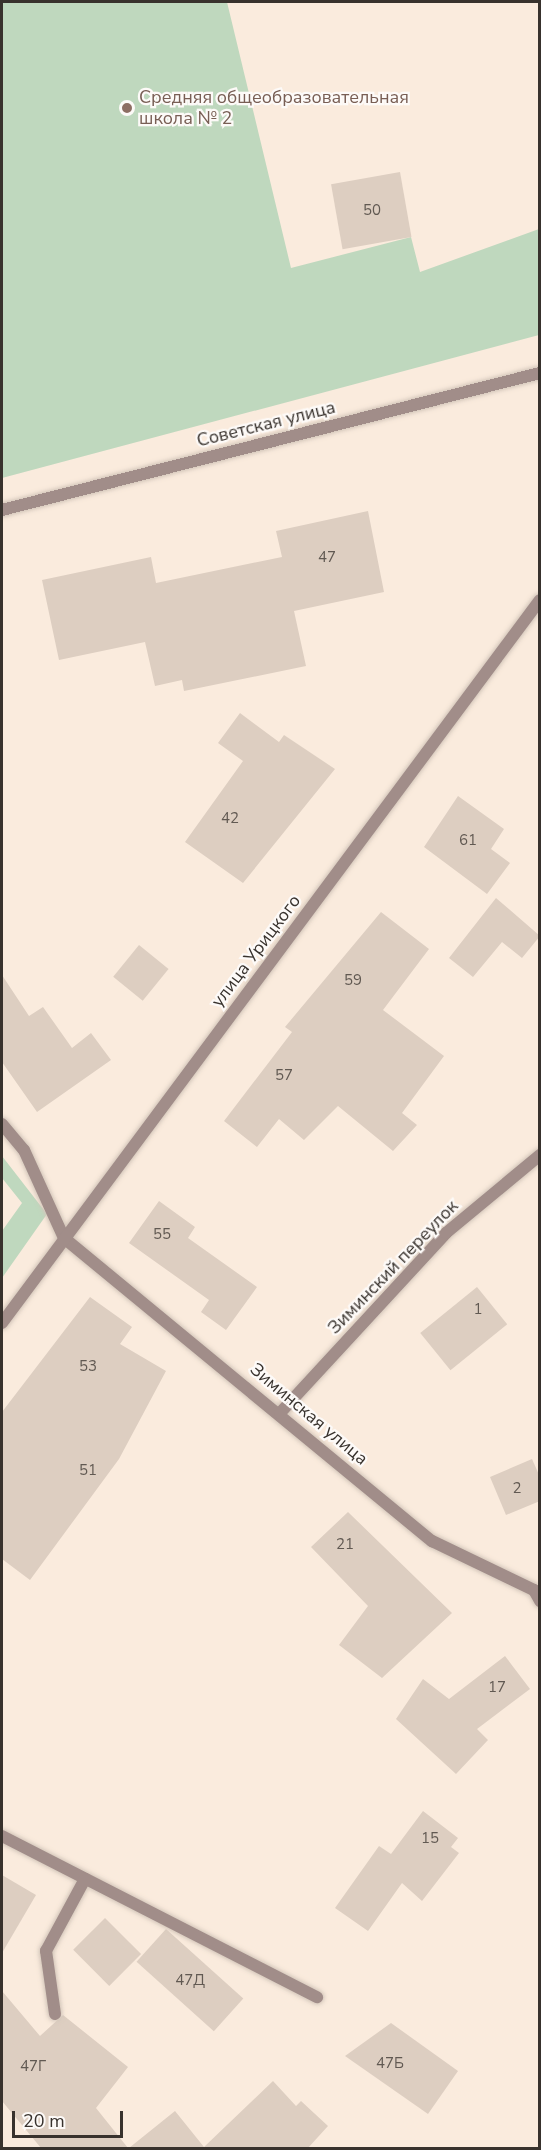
<!DOCTYPE html>
<meta charset="utf-8">
<style>
body{margin:0}
#map{position:relative;width:541px;height:2150px;overflow:hidden;background:#faebdd;font-family:"Nunito Sans",sans-serif}
div>[style]{position:absolute}
[style*='--x']{left:calc(var(--x)*1px);top:calc(var(--y)*1px);width:calc(var(--w)*1px);rotate:calc(var(--a)*1deg)}
.green>*{inset:0;background:#bfd8be}
.building>*{inset:0;background:#ddcec1;transform-origin:0 0}
.roads{filter:drop-shadow(0 0 2px #d3c6ba) drop-shadow(0 0 2px #d3c6ba)}
.service>*{height:12px;margin:-6px;padding:0 6px;transform-origin:6px;border-radius:6px;background:#a18d89}
.minor>*{height:12px;margin:-6px;padding:0 6px;transform-origin:6px;border-radius:6px;background:#a18d89}
.dots>*{width:16px;height:16px;translate:-50% -50%;box-sizing:border-box;border:3px solid #fdfaf8;border-radius:50%}
span{translate:-50% -50%;white-space:nowrap;text-align:center;line-height:1.15;-webkit-text-stroke:4.5px #fdfaf8;paint-order:stroke}
.number-label{font-size:15px;color:#615952}
.number-label span{-webkit-text-stroke-width:0}
.education-label{font-size:18px;color:#785e54}
.left{translate:0 -50%;text-align:left}
.street-label{font-size:18px;color:#38322d}
.frame{position:absolute;inset:0;border:3px solid #38322d;pointer-events:none}
.scale{position:absolute;left:12px;top:2111px;width:111px;height:27px;box-sizing:border-box;border:3px solid #38322d;border-top:0;padding-left:8px;font-size:18px;line-height:21px;white-space:nowrap;color:#38322d;-webkit-text-stroke:4px #fdfaf8;paint-order:stroke}
</style>
<div id="map">
<div class="green">
<div style="clip-path:polygon(2px 2px,227px 2px,291px 268px,411px 237px,420px 272px,539px 229px,539px 335px,2px 478px)"></div>
<div style="clip-path:polygon(2px 1156px,47px 1214px,2px 1278px,2px 1231px,22px 1203px,2px 1178px)"></div>
</div>
<div class="building">
<div style="left:400px;top:172px;width:66px;height:70px;rotate:80deg"></div>
<div style="clip-path:polygon(368px 511px,384px 592px,294px 611px,306px 666px,184px 691px,182px 680px,155px 686px,145px 642px,59px 660px,42px 580px,151px 557px,156px 583px,282px 557px,276px 531px)"></div>
<div style="clip-path:polygon(240px 713px,279px 742px,284px 735px,335px 769px,243px 883px,185px 842px,243px 761px,218px 743px)"></div>
<div style="clip-path:polygon(458px 796px,504px 829px,491px 849px,510px 863px,487px 894px,424px 847px)"></div>
<div style="clip-path:polygon(496px 898px,540px 936px,522px 958px,502px 942px,473px 977px,449px 958px)"></div>
<div style="clip-path:polygon(381px 912px,429px 949px,383px 1010px,444px 1056px,402px 1113px,417px 1125px,393px 1151px,338px 1106px,304px 1140px,279px 1119px,257px 1147px,224px 1121px,292px 1032px,285px 1027px)"></div>
<div style="left:139px;top:945px;width:38px;height:41px;rotate:39deg"></div>
<div style="clip-path:polygon(2px 975px,29px 1016px,43px 1007px,72px 1048px,91px 1033px,111px 1060px,37px 1112px,2px 1062px)"></div>
<div style="clip-path:polygon(159px 1201px,195px 1227px,188px 1238px,257px 1287px,226px 1330px,201px 1312px,209px 1300px,129px 1243px)"></div>
<div style="left:477px;top:1287px;width:48px;height:73px;rotate:51deg"></div>
<div style="clip-path:polygon(90px 1297px,132px 1327px,120px 1344px,166px 1371px,119px 1459px,30px 1580px,2px 1559px,2px 1412px)"></div>
<div style="clip-path:polygon(532px 1459px,540px 1477px,540px 1501px,506px 1515px,490px 1477px)"></div>
<div style="clip-path:polygon(348px 1512px,452px 1613px,382px 1678px,339px 1645px,368px 1606px,311px 1547px)"></div>
<div style="clip-path:polygon(505px 1656px,530px 1689px,477px 1729px,488px 1740px,456px 1774px,396px 1719px,423px 1679px,449px 1699px)"></div>
<div style="clip-path:polygon(423px 1811px,458px 1838px,451px 1847px,459px 1853px,422px 1901px,402px 1883px,368px 1931px,335px 1908px,379px 1846px,391px 1854px)"></div>
<div style="clip-path:polygon(2px 1875px,36px 1895px,2px 1953px)"></div>
<div style="left:105px;top:1918px;width:51px;height:45px;rotate:45deg"></div>
<div style="left:166px;top:1929px;width:104px;height:44px;rotate:42deg"></div>
<div style="clip-path:polygon(2px 1991px,40px 2036px,63px 2015px,128px 2067px,96px 2108px,128px 2148px,41px 2148px,2px 2101px)"></div>
<div style="clip-path:polygon(391px 2023px,458px 2071px,428px 2114px,345px 2056px)"></div>
<div style="clip-path:polygon(273px 2081px,296px 2106px,301px 2101px,328px 2126px,308px 2148px,129px 2148px,175px 2111px,204px 2147px)"></div>
</div>
<div class="roads">
<div class="service">
<div style="--x:2;--y:1836;--w:354;--a:27.1"></div>
<div style="--x:55;--y:2014;--w:64;--a:-98.1"></div>
<div style="--x:46;--y:1951;--w:82;--a:-61.6"></div>
</div>
<div class="minor">
<div style="--x:2;--y:510;--w:555;--a:-14.29"></div>
<div style="--x:2;--y:1124;--w:34;--a:50"></div>
<div style="--x:24;--y:1150;--w:97;--a:65.6"></div>
<div style="--x:64;--y:1238;--w:477;--a:39.5"></div>
<div style="--x:432;--y:1541;--w:113;--a:25.7"></div>
<div style="--x:534;--y:1590;--w:13;--a:61"></div>
<div style="--x:2;--y:1323;--w:901;--a:-53.35"></div>
<div style="--x:280;--y:1413;--w:245;--a:-47.3"></div>
<div style="--x:446;--y:1233;--w:122;--a:-39.7"></div>
</div>
</div>
<div class="dots">
<div style="left:127px;top:108px;background:#8d6e63"></div>
</div>
<div class="number-label">
<span style="left:372px;top:211px">50</span>
<span style="left:327px;top:558px">47</span>
<span style="left:230px;top:819px">42</span>
<span style="left:468px;top:841px">61</span>
<span style="left:353px;top:981px">59</span>
<span style="left:284px;top:1076px">57</span>
<span style="left:162px;top:1235px">55</span>
<span style="left:478px;top:1310px">1</span>
<span style="left:88px;top:1367px">53</span>
<span style="left:88px;top:1471px">51</span>
<span style="left:517px;top:1489px">2</span>
<span style="left:345px;top:1545px">21</span>
<span style="left:497px;top:1688px">17</span>
<span style="left:430px;top:1839px">15</span>
<span style="left:190px;top:1981px">47Д</span>
<span style="left:390px;top:2064px">47Б</span>
<span style="left:33px;top:2067px">47Г</span>
</div>
<div class="education-label">
<span class="left" style="left:139px;top:108px">Средняя общеобразовательная<br>школа № 2</span>
</div>
<div class="street-label">
<span style="left:266px;top:424px;rotate:-14deg">Советская улица</span>
<span style="left:256px;top:951px;rotate:-53deg">улица Урицкого</span>
<span style="left:393px;top:1267px;rotate:-46deg">Зиминский переулок</span>
<span style="left:309px;top:1414px;rotate:40deg">Зиминская улица</span>
</div>
<div class="frame"></div>
<div class="scale">20 m</div>
</div>
